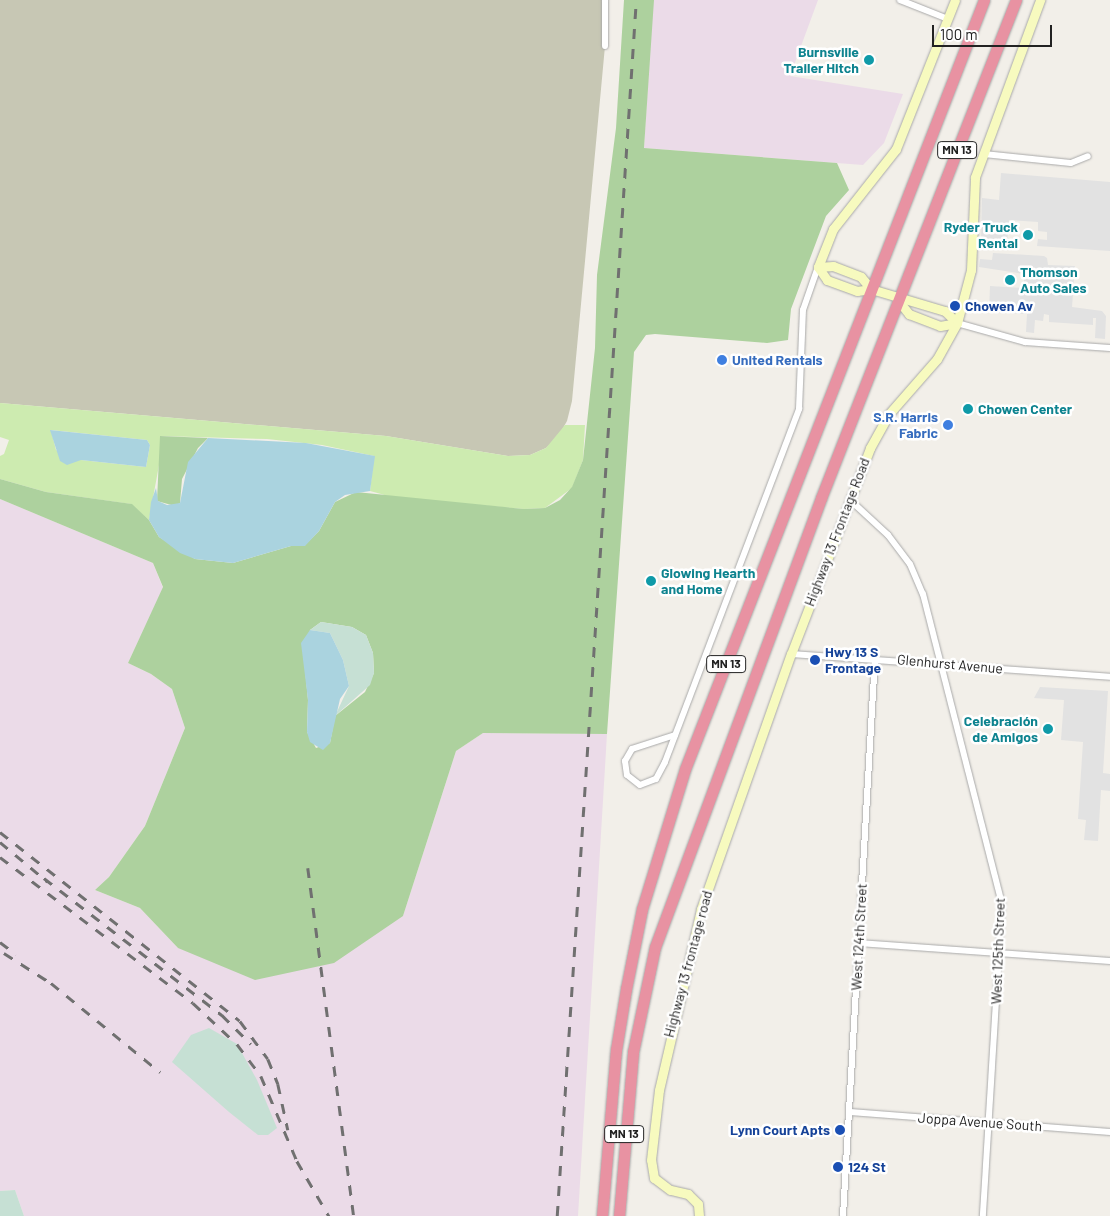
<!DOCTYPE html>
<meta charset="utf-8">
<style>
body{margin:0}
#map{position:relative;width:1110px;height:1216px;overflow:hidden;background:#f2efe9;font-family:Barlow,sans-serif}
div>[style]{position:absolute}
[style*='--x']{left:calc(var(--x)*1px);top:calc(var(--y)*1px);width:calc(var(--w)*1px);rotate:calc(var(--a)*1deg)}
.industrial>*{inset:0;background:#ebdbe8}
.construction>*{inset:0;background:#c7c7b4}
.grass>*{inset:0;background:#cdebb0}
.forest>*{inset:0;background:#add19e}
.wetland>*{inset:0;background:#c6e0d4}
.parking>*{inset:0;background:#e2e2e2}
.water>*{inset:0;background:#aad3df}
.roads{filter:drop-shadow(0 0 1px #a9a9a9) drop-shadow(0 0 1px #a9a9a9)}
.street>*{height:6px;margin:-3px;padding:0 3px;transform-origin:3px;border-radius:3px;background:#fff}
.secondary>*{height:9px;margin:-4.5px;padding:0 4.5px;transform-origin:4.5px;border-radius:4.5px;background:#f7fabf}
.highway>*{height:11px;margin:-5.5px;padding:0 5.5px;transform-origin:5.5px;border-radius:5.5px;background:#e892a2}
.rail>*{height:2.5px;margin-top:-1.25px;transform-origin:0;background:repeating-linear-gradient(90deg,#707070 0 10px,transparent 0 20px)}
.dots>*{width:14px;height:14px;translate:-50% -50%;box-sizing:border-box;border:2px solid #fff;border-radius:50%}
span{translate:-50% -50%;white-space:nowrap;text-align:center;line-height:1.15;-webkit-text-stroke:5px #fff;paint-order:stroke}
.shield-label span{padding:1px 4px;background:#fff;border:1px solid;border-radius:4px;-webkit-text-stroke-width:0}
.shield-label{font-size:12px;color:#222;font-weight:700}
.culture-label{font-size:14px;color:#0d838f;font-weight:700}
.right{translate:-100% -50%;text-align:right}
.left{translate:0 -50%;text-align:left}
.transit-label{font-size:14px;color:#164399;font-weight:700}
.shop-label{font-size:14px;color:#366cbe;font-weight:700}
.street-label{font-size:14px;color:#222}
.scale{position:absolute;left:932px;top:25px;width:120px;height:22px;box-sizing:border-box;border:2px solid #222;border-top:0;padding-left:6px;font-size:15px;line-height:18px;white-space:nowrap;color:#222;-webkit-text-stroke:4px #fff;paint-order:stroke}
</style>
<div id="map">
<div class="industrial">
<div style="clip-path:polygon(653px 0,818px 0,790px 76px,903px 94px,884px 143px,863px 165px,644px 148px)"></div>
<div style="clip-path:polygon(0 499px,153px 563px,163px 588px,128px 663px,151px 674px,172px 689px,185px 728px,145px 826px,109px 877px,95px 890px,140px 908px,178px 948px,403px 916px,456px 751px,483px 733px,607px 734px,578px 1216px,24px 1216px,15px 1190px,0 1191px)"></div>
</div>
<div class="construction">
<div style="clip-path:polygon(0 0,605px 0,605px 46px,572px 401px,567px 421px,558px 437px,546px 448px,530px 455px,508px 456px,386px 436px,0 403px)"></div>
</div>
<div class="grass">
<div style="clip-path:polygon(evenodd,0 403px,386px 436px,508px 456px,530px 455px,546px 448px,565px 425px,585px 425px,583px 460px,572px 488px,545px 508px,524px 509px,396px 498px,370px 491px,374px 456px,322px 445px,267px 439px,160px 436px,161px 454px,149px 520px,131px 504px,46px 492px,0 479px,0 456px,4px 454px,9px 440px,0 437px,0 403px,51px 430px,147px 440px,150px 445px,146px 467px,81px 460px,56px 450px,51px 430px)"></div>
</div>
<div class="forest">
<div style="clip-path:polygon(evenodd,624px 0,654px 0,644px 148px,837px 163px,849px 190px,826px 216px,791px 309px,788px 340px,767px 343px,655px 334px,646px 335px,634px 352px,607px 734px,483px 733px,456px 751px,403px 916px,334px 963px,255px 980px,178px 948px,140px 908px,95px 890px,109px 877px,145px 826px,185px 728px,172px 689px,151px 674px,128px 663px,163px 587px,153px 563px,0 499px,0 479px,46px 492px,132px 504px,149px 520px,159px 537px,195px 559px,233px 563px,291px 546px,305px 545px,319px 531px,335px 502px,356px 492px,524px 509px,545px 508px,560px 500px,572px 487px,583px 460px,595px 348px,597px 275px,616px 128px,624px 0,321px 622px,352px 627px,366px 635px,373px 653px,374px 673px,365px 692px,335px 716px,330px 743px,316px 748px,307px 732px,308px 700px,304px 659px,310px 630px,321px 622px)"></div>
<div style="clip-path:polygon(160px 436px,208px 438px,198px 448px,182px 479px,180px 503px,175px 506px,157px 501px)"></div>
</div>
<div class="wetland">
<div style="clip-path:polygon(321px 622px,352px 627px,366px 635px,373px 653px,374px 673px,370px 685px,335px 716px,349px 686px,343px 660px,330px 633px,310px 630px)"></div>
<div style="clip-path:polygon(209px 1028px,237px 1044px,257px 1080px,277px 1128px,268px 1135px,258px 1135px,229px 1112px,172px 1062px,191px 1035px)"></div>
<div style="clip-path:polygon(15px 1190px,24px 1216px,0 1216px,0 1191px)"></div>
</div>
<div class="parking">
<div style="clip-path:polygon(1001px 173px,1110px 182px,1110px 251px,1037px 246px,1038px 239px,1047px 240px,1047px 232px,1038px 231px,1038px 222px,1009px 220px,1007px 244px,981px 239px,982px 198px,999px 200px)"></div>
<div style="clip-path:polygon(993px 253px,1044px 256px,1047px 258px,1048px 265px,1075px 266px,1072px 307px,1102px 311px,1106px 316px,1105px 339px,1095px 338px,1096px 318px,1093px 318px,1093px 325px,1049px 322px,1049px 315px,1044px 314px,1043px 321px,1035px 320px,1034px 333px,1026px 332px,1027px 314px,989px 312px,990px 286px,1024px 288px,1024px 274px,979px 267px,980px 259px,992px 260px)"></div>
<div style="clip-path:polygon(1040px 687px,1108px 691px,1103px 773px,1110px 774px,1110px 791px,1101px 790px,1098px 841px,1084px 840px,1086px 820px,1078px 819px,1083px 742px,1061px 740px,1064px 700px,1034px 698px)"></div>
</div>
<div class="water">
<div style="clip-path:polygon(50px 430px,147px 440px,150px 445px,146px 467px,81px 460px,67px 465px,60px 461px)"></div>
<div style="clip-path:polygon(208px 438px,306px 443px,375px 456px,370px 491px,345px 495px,335px 502px,319px 531px,305px 546px,291px 546px,233px 563px,195px 559px,180px 553px,159px 537px,149px 520px,151px 502px,156px 488px,158px 501px,167px 505px,180px 503px,188px 462px)"></div>
<div style="clip-path:polygon(310px 630px,330px 633px,343px 660px,349px 686px,340px 699px,330px 743px,323px 750px,310px 742px,307px 732px,308px 700px,301px 643px)"></div>
</div>
<div class="roads">
<div class="street">
<div style="--x:900;--y:0;--w:52;--a:21.6"></div>
<div style="--x:605;--y:46;--w:46;--a:-90"></div>
<div style="--x:984;--y:154;--w:87;--a:5.9"></div>
<div style="--x:1071;--y:163;--w:18;--a:-22"></div>
<div style="--x:957;--y:323;--w:71;--a:15.6"></div>
<div style="--x:1025;--y:342;--w:85;--a:4"></div>
<div style="--x:849;--y:499;--w:53;--a:42.7"></div>
<div style="--x:888;--y:535;--w:36;--a:53"></div>
<div style="--x:910;--y:564;--w:33;--a:67"></div>
<div style="--x:923;--y:594;--w:319;--a:75.7"></div>
<div style="--x:1002;--y:903;--w:314;--a:93.5"></div>
<div style="--x:791;--y:654;--w:320;--a:4.1"></div>
<div style="--x:675;--y:735;--w:45;--a:162"></div>
<div style="--x:632;--y:749;--w:14;--a:120"></div>
<div style="--x:625;--y:761;--w:14;--a:82"></div>
<div style="--x:627;--y:775;--w:16;--a:38"></div>
<div style="--x:640;--y:785;--w:17;--a:-21"></div>
<div style="--x:656;--y:779;--w:19;--a:-62"></div>
<div style="--x:665;--y:762;--w:378;--a:-69.2"></div>
<div style="--x:799;--y:409;--w:99;--a:-87.7"></div>
<div style="--x:803;--y:310;--w:46;--a:-70.8"></div>
<div style="--x:858;--y:943;--w:253;--a:4.1"></div>
<div style="--x:850;--y:1112;--w:261;--a:4.4"></div>
<div style="--x:843;--y:1216;--w:559;--a:-86.72"></div>
</div>
<div class="secondary">
<div style="--x:818;--y:267;--w:41;--a:-68.5"></div>
<div style="--x:833;--y:229;--w:102;--a:-51.8"></div>
<div style="--x:896;--y:149;--w:160;--a:-68.4"></div>
<div style="--x:818;--y:267;--w:15;--a:-4"></div>
<div style="--x:833;--y:266;--w:30;--a:21"></div>
<div style="--x:861;--y:277;--w:16;--a:50"></div>
<div style="--x:871;--y:289;--w:77;--a:16.6"></div>
<div style="--x:945;--y:311;--w:17;--a:45"></div>
<div style="--x:818;--y:267;--w:16;--a:55"></div>
<div style="--x:827;--y:280;--w:32;--a:20"></div>
<div style="--x:857;--y:291;--w:14;--a:-8"></div>
<div style="--x:898;--y:300;--w:18;--a:52"></div>
<div style="--x:909;--y:314;--w:33;--a:21"></div>
<div style="--x:940;--y:326;--w:17;--a:-10"></div>
<div style="--x:699;--y:1216;--w:12;--a:-95"></div>
<div style="--x:698;--y:1204;--w:14;--a:-135"></div>
<div style="--x:688;--y:1194;--w:18;--a:-167"></div>
<div style="--x:670;--y:1190;--w:20;--a:-143"></div>
<div style="--x:654;--y:1178;--w:18;--a:-99"></div>
<div style="--x:651;--y:1160;--w:70;--a:-83.5"></div>
<div style="--x:659;--y:1090;--w:186;--a:-76.9"></div>
<div style="--x:701;--y:909;--w:270;--a:-70.6"></div>
<div style="--x:791;--y:654;--w:221;--a:-69"></div>
<div style="--x:870;--y:448;--w:38;--a:-61"></div>
<div style="--x:888;--y:415;--w:74;--a:-48.8"></div>
<div style="--x:937;--y:359;--w:41;--a:-60.9"></div>
<div style="--x:957;--y:323;--w:55;--a:-75.2"></div>
<div style="--x:971;--y:270;--w:93;--a:-87.5"></div>
<div style="--x:975;--y:177;--w:189;--a:-69.8"></div>
</div>
<div class="highway">
<div style="--x:602;--y:1216;--w:167;--a:-85.2"></div>
<div style="--x:616;--y:1050;--w:62;--a:-80.7"></div>
<div style="--x:626;--y:989;--w:82;--a:-78.7"></div>
<div style="--x:642;--y:909;--w:146;--a:-72.9"></div>
<div style="--x:685;--y:769;--w:825;--a:-68.75"></div>
<div style="--x:619;--y:1216;--w:165;--a:-85.1"></div>
<div style="--x:633;--y:1052;--w:107;--a:-78.2"></div>
<div style="--x:655;--y:947;--w:479;--a:-69.7"></div>
<div style="--x:821;--y:498;--w:535;--a:-68.62"></div>
</div>
</div>
<div class="rail">
<div style="--x:0;--y:832;--w:305;--a:38.2"></div>
<div style="--x:240;--y:1021;--w:47;--a:53.6"></div>
<div style="--x:268;--y:1059;--w:27;--a:68"></div>
<div style="--x:278;--y:1084;--w:47;--a:77.7"></div>
<div style="--x:0;--y:842;--w:62;--a:39.8"></div>
<div style="--x:0;--y:857;--w:242;--a:37.1"></div>
<div style="--x:193;--y:1003;--w:60;--a:43"></div>
<div style="--x:237;--y:1044;--w:40;--a:53"></div>
<div style="--x:261;--y:1076;--w:92;--a:67"></div>
<div style="--x:297;--y:1161;--w:64;--a:59.8"></div>
<div style="--x:308;--y:868;--w:351;--a:82.5"></div>
<div style="--x:44;--y:878;--w:225;--a:37.6"></div>
<div style="--x:222;--y:1015;--w:41;--a:45"></div>
<div style="--x:0;--y:942;--w:20;--a:37"></div>
<div style="--x:4;--y:953;--w:56;--a:32.6"></div>
<div style="--x:51;--y:983;--w:141;--a:39.2"></div>
<div style="--x:557;--y:1216;--w:1219;--a:-86.28"></div>
</div>
<div class="dots">
<div style="left:869px;top:60px;background:#0f9aa8"></div>
<div style="left:1028px;top:235px;background:#0f9aa8"></div>
<div style="left:1010px;top:280px;background:#0f9aa8"></div>
<div style="left:955px;top:306px;background:#1a4fb4"></div>
<div style="left:722px;top:360px;background:#3f7fe0"></div>
<div style="left:968px;top:409px;background:#0f9aa8"></div>
<div style="left:948px;top:425px;background:#3f7fe0"></div>
<div style="left:651px;top:581px;background:#0f9aa8"></div>
<div style="left:815px;top:660px;background:#1a4fb4"></div>
<div style="left:1048px;top:729px;background:#0f9aa8"></div>
<div style="left:840px;top:1130px;background:#1a4fb4"></div>
<div style="left:838px;top:1167px;background:#1a4fb4"></div>
</div>
<div class="shield-label">
<span style="left:957px;top:150px">MN 13</span>
<span style="left:726px;top:664px">MN 13</span>
<span style="left:624px;top:1134px">MN 13</span>
</div>
<div class="culture-label">
<span class="right" style="left:859px;top:60px">Burnsville<br>Trailer Hitch</span>
<span class="right" style="left:1018px;top:235px">Ryder Truck<br>Rental</span>
<span class="left" style="left:1020px;top:280px">Thomson<br>Auto Sales</span>
<span class="left" style="left:978px;top:409px">Chowen Center</span>
<span class="left" style="left:661px;top:581px">Glowing Hearth<br>and Home</span>
<span class="right" style="left:1038px;top:729px">Celebración<br>de Amigos</span>
</div>
<div class="transit-label">
<span class="left" style="left:965px;top:306px">Chowen Av</span>
<span class="left" style="left:825px;top:660px">Hwy 13 S<br>Frontage</span>
<span class="right" style="left:830px;top:1130px">Lynn Court Apts</span>
<span class="left" style="left:848px;top:1167px">124 St</span>
</div>
<div class="shop-label">
<span class="left" style="left:732px;top:360px">United Rentals</span>
<span class="right" style="left:938px;top:425px">S.R. Harris<br>Fabric</span>
</div>
<div class="street-label">
<span style="left:837px;top:532px;rotate:-69deg">Highway 13 Frontage Road</span>
<span style="left:950px;top:664px;rotate:5deg">Glenhurst Avenue</span>
<span style="left:859px;top:937px;rotate:-87deg">West 124th Street</span>
<span style="left:998px;top:951px;rotate:-88deg">West 125th Street</span>
<span style="left:688px;top:964px;rotate:-75deg">Highway 13 frontage road</span>
<span style="left:980px;top:1122px;rotate:4deg">Joppa Avenue South</span>
</div>
<div class="scale">100 m</div>
</div>
